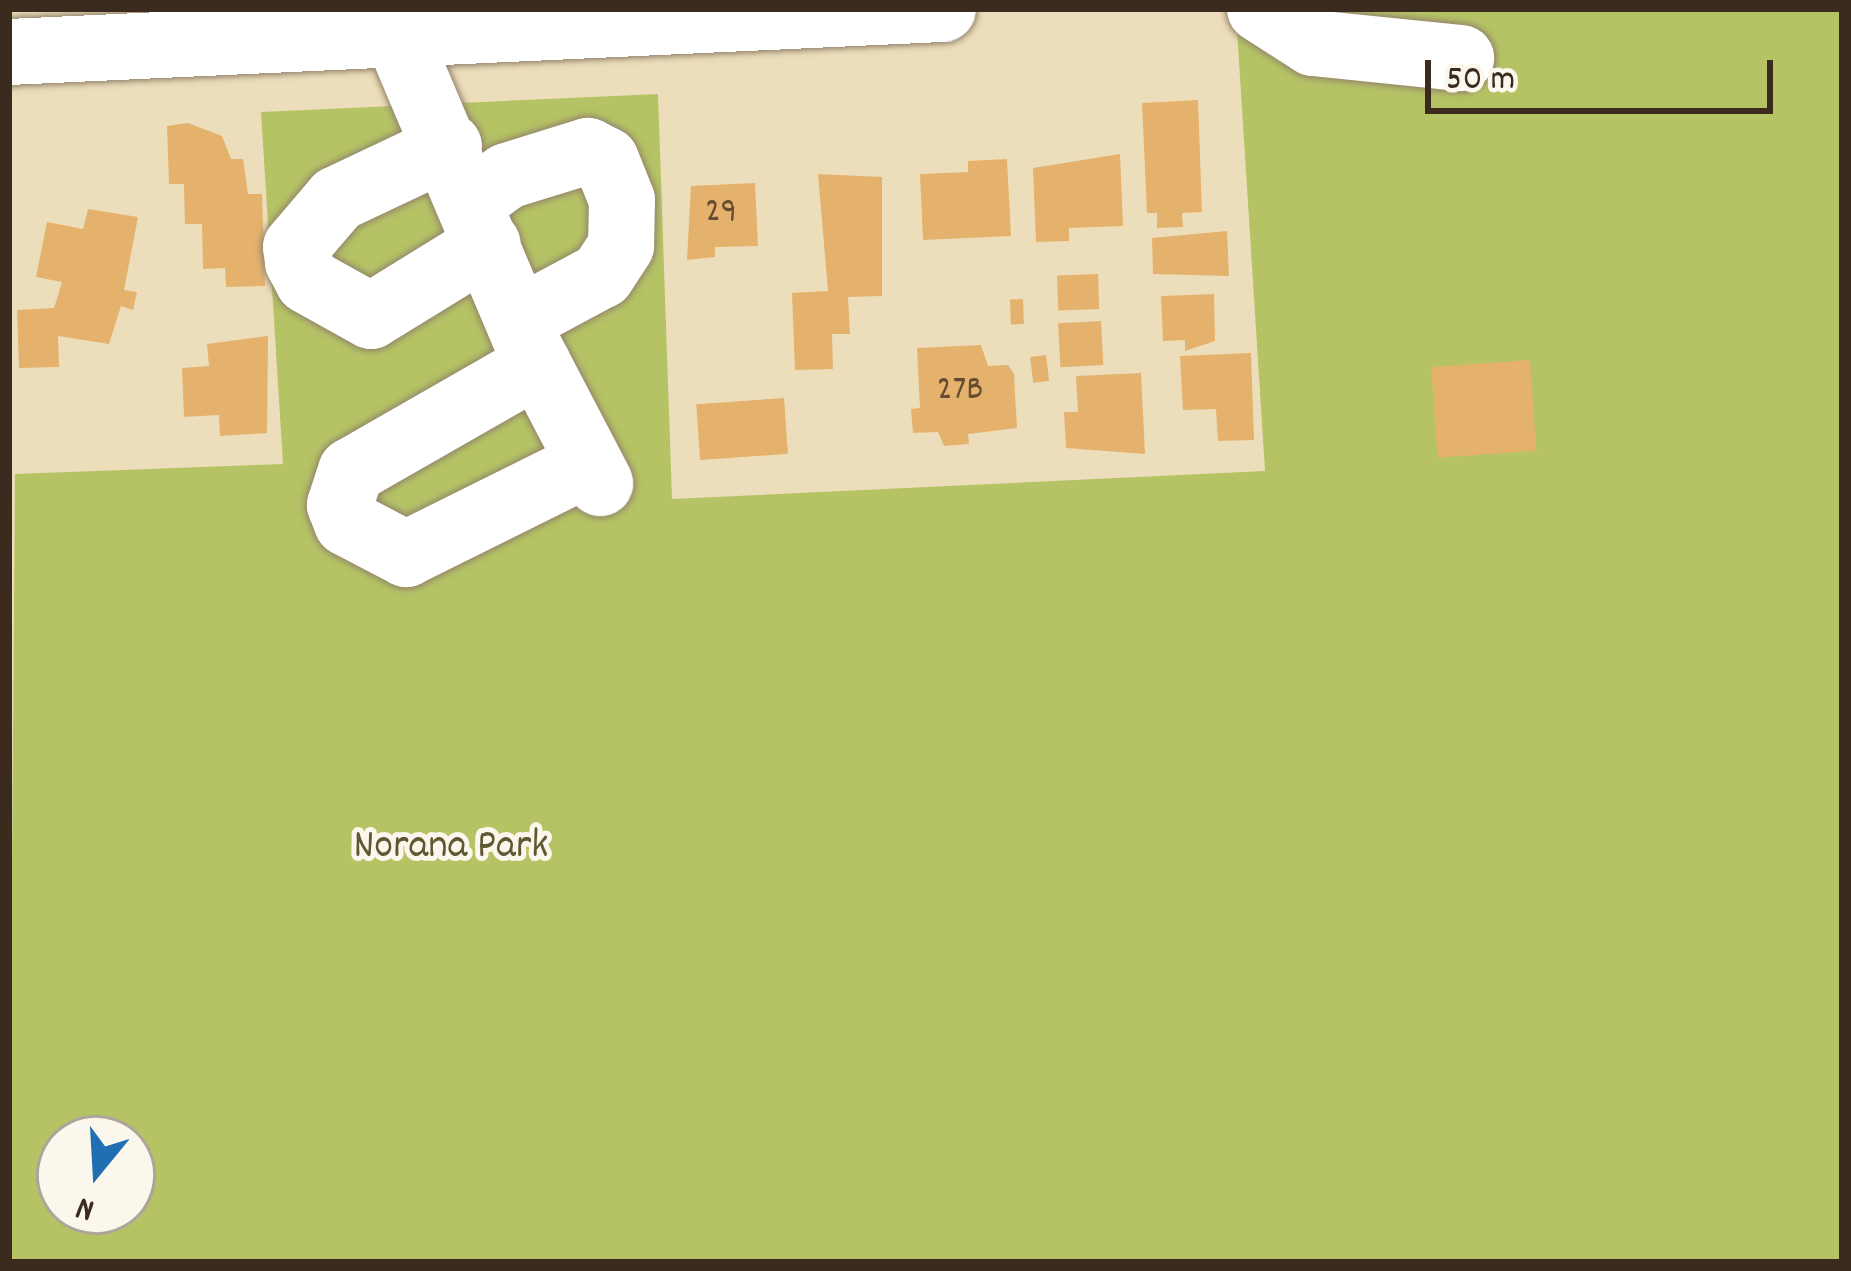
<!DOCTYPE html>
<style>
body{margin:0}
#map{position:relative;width:1851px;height:1271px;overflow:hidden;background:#eddebb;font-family:Dekko,sans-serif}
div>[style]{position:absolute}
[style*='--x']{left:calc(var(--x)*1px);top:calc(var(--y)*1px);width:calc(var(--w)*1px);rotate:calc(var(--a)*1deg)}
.green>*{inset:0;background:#b5c365}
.building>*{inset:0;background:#e4b26d;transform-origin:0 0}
.roads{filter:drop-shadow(0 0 3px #94846c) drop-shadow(0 0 3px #94846c)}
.minor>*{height:66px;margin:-33px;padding:0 33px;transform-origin:33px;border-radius:33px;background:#fff}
span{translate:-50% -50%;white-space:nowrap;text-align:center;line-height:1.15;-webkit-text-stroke:10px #fbf7ec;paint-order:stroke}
.number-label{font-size:36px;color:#654c32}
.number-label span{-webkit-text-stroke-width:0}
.park-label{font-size:42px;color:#605833}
.frame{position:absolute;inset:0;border:12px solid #3b2a1e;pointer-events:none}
.north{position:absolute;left:36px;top:1115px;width:120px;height:120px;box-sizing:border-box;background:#fbf7ec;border:3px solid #aea59a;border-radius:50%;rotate:198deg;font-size:33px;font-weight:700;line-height:48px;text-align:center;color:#3b2a1e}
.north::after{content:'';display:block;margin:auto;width:42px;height:54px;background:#1f6fb2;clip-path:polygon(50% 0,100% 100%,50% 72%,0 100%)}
.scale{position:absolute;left:1425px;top:60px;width:348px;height:54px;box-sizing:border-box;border:6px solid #3b2a1e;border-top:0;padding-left:15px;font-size:36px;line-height:42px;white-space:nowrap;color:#3b2a1e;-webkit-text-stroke:9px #fbf7ec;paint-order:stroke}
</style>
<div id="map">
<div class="green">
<div style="clip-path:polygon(evenodd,1251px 9px,1842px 9px,1842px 1262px,9px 1262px,15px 474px,283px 464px,261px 112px,658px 94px,672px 499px,1265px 471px,1237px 30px,1251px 9px,60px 1139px,132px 1139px,132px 1211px,60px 1211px,60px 1139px)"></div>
</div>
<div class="building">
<div style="clip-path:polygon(1198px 100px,1202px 212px,1182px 213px,1183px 227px,1157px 228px,1157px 213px,1147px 213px,1142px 103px)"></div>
<div style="clip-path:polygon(188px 123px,222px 136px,231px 159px,243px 159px,248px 194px,262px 194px,265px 286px,226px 287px,225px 268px,203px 269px,202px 224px,185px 224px,184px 184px,169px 184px,167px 126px)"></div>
<div style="clip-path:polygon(1120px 154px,1123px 226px,1069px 228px,1069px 241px,1036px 242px,1033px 168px)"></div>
<div style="clip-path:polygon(1007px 159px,1011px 236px,923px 240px,920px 174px,968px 172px,968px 161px)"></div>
<div style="clip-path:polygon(818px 174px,882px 177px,882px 296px,848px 297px,850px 334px,832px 334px,833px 369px,795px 370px,792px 293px,828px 291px)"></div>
<div style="clip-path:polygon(755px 183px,758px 246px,715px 247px,715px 257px,687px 260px,691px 186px)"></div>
<div style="clip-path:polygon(88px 209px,138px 217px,124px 290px,137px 292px,133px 310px,121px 306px,109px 344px,58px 336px,59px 367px,19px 368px,17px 310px,54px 308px,62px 282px,36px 277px,47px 222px,83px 229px)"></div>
<div style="clip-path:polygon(1227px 231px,1229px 276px,1153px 274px,1152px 238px)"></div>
<div style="left:1098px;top:274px;width:35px;height:41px;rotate:88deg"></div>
<div style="clip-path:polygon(1214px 294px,1215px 341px,1185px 351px,1185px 340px,1163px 341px,1161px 296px)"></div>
<div style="left:1023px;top:299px;width:25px;height:13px;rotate:88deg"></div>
<div style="left:1101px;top:321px;width:44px;height:43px;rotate:87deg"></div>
<div style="clip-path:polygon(268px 336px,267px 433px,220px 436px,219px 415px,184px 417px,182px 368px,209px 366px,207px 344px)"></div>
<div style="clip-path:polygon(981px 345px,988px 366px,1008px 365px,1014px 374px,1017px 428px,968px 434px,969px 444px,944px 446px,938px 432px,913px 433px,911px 409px,920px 408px,917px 348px)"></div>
<div style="clip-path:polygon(1251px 353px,1254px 440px,1218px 441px,1216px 409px,1183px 410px,1180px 356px)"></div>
<div style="left:1046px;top:355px;width:26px;height:16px;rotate:83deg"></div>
<div style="left:1530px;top:360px;width:91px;height:99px;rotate:86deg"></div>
<div style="clip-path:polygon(1141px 373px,1145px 454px,1066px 448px,1064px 412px,1078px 412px,1076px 376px)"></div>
<div style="left:784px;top:398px;width:56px;height:88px;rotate:86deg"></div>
</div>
<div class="roads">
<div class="minor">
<div style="--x:1260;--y:9;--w:63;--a:32.7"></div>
<div style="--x:1313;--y:43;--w:149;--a:5.8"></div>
<div style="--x:398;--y:37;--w:334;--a:67.1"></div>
<div style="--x:528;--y:345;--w:156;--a:62.4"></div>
<div style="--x:9;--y:52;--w:935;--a:-2.64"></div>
<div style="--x:449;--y:146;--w:124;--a:154.7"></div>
<div style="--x:337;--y:199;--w:63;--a:130.5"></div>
<div style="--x:296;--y:247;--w:15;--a:82"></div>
<div style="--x:298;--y:262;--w:21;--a:62"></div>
<div style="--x:308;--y:281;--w:72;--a:29.1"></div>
<div style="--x:371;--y:316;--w:137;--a:-31.6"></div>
<div style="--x:471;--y:202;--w:44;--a:-35.8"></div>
<div style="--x:507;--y:176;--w:85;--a:-17.2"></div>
<div style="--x:588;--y:151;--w:20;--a:27"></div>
<div style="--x:606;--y:160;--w:43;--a:68.2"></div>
<div style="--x:622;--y:200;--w:46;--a:91.2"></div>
<div style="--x:621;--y:246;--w:35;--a:123"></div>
<div style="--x:602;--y:275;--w:95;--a:151.8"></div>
<div style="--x:538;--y:364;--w:215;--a:150.2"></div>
<div style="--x:351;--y:471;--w:36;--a:108"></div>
<div style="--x:340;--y:505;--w:19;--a:69"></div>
<div style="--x:347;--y:523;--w:67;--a:27.7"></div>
<div style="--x:406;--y:554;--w:204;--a:-26.4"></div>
</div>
</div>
<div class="number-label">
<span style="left:721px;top:214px">29</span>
<span style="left:960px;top:392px">27B</span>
</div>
<div class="park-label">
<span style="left:451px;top:848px">Norana Park</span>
</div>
<div class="frame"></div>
<div class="north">N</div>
<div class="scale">50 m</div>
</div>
